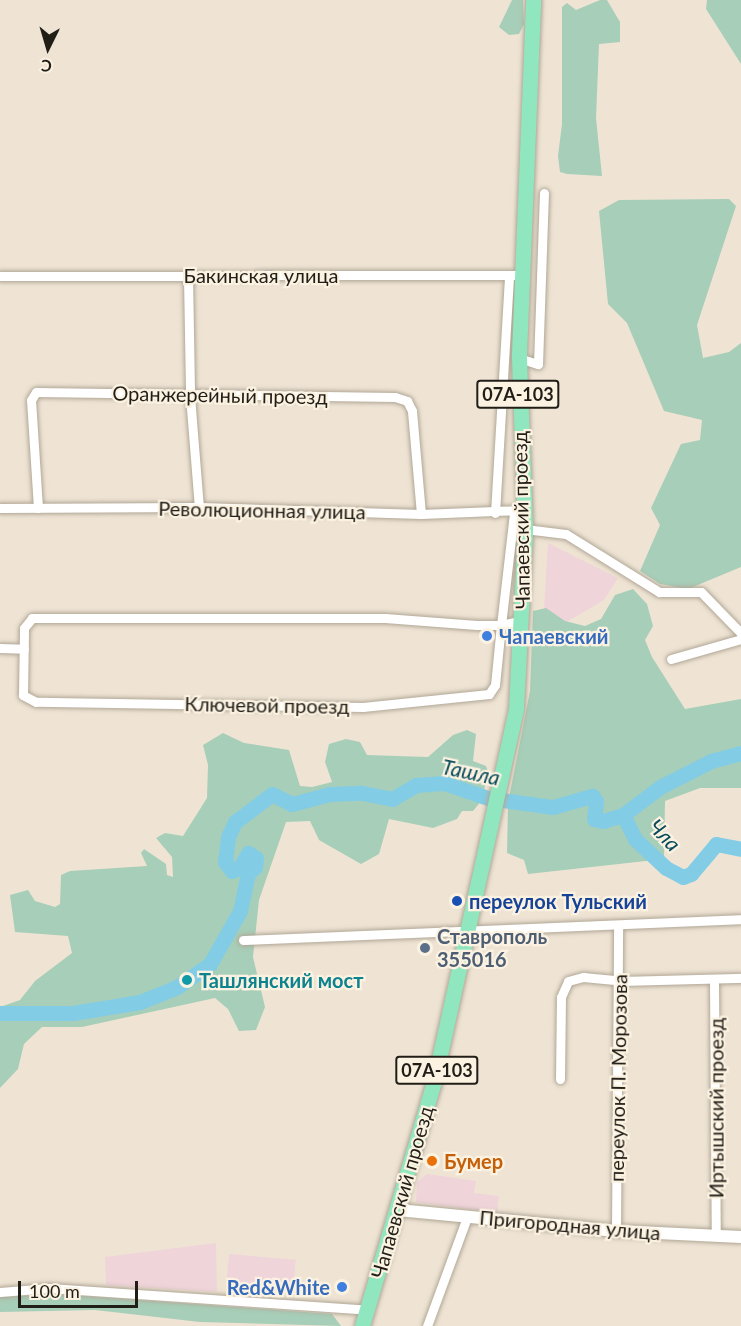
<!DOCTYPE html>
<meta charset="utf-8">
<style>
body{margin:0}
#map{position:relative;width:741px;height:1326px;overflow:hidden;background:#efe4d4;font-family:Lato,sans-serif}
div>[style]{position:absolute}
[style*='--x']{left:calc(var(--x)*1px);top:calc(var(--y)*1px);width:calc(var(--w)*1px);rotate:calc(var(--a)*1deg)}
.commercial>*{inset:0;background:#efd4d9;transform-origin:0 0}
.green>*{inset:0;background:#a7ceb8}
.river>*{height:15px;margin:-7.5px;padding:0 7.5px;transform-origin:7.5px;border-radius:7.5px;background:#82cde5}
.roads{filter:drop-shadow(0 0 2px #b1a797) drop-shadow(0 0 2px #b1a797)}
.minor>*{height:9px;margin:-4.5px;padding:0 4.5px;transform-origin:4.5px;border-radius:4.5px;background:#fff}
.tertiary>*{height:12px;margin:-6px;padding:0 6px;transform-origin:6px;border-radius:6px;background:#fff}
.primary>*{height:15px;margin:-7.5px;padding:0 7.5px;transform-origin:7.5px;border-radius:7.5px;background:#90e6be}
.dots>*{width:16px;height:16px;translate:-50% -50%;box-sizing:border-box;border:3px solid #fcf2e1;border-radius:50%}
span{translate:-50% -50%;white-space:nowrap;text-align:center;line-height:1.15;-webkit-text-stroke:4.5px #fcf2e1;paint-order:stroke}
.shield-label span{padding:2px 4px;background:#fcf2e1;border:2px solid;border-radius:4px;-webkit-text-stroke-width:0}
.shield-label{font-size:18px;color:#211e18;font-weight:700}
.street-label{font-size:20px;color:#211e18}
.shop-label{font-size:20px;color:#366cbe;font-weight:700}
.left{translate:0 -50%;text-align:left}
.right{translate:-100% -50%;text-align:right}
.transit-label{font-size:20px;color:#164399;font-weight:700}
.service-label{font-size:20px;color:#4e5e75;font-weight:700}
.culture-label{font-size:20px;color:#0d838f;font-weight:700}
.food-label{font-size:20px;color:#c56008;font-weight:700}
.water-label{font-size:21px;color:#074b5c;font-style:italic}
.north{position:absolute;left:18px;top:18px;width:60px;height:60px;-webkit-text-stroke:4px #fcf2e1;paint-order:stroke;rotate:185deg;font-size:16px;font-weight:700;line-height:24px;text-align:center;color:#211e18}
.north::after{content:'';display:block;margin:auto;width:21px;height:27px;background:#211e18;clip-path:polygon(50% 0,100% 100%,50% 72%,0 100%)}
.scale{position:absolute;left:18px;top:1281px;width:120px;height:27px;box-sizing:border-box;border:3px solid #211e18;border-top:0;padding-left:8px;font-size:18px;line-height:21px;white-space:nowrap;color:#211e18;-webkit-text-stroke:4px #fcf2e1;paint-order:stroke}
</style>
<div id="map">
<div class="commercial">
<div style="clip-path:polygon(548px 543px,618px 578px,604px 600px,565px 623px,544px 609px)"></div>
<div style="clip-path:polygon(427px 1174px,476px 1181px,474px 1193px,499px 1196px,497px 1213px,416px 1202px,417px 1182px)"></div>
<div style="clip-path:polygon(216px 1243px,217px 1292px,106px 1285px,105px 1257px)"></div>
<div style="left:229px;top:1254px;width:67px;height:29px;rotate:5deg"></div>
</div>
<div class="green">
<div style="clip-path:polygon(512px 0,523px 0,524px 24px,519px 34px,509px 35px,499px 27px)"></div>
<div style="clip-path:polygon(600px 0,607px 0,620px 22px,620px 42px,599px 44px,596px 118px,602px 176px,567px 174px,560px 172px,558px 156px,562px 124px,562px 7px,567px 3px,576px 10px)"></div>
<div style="clip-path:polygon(707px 0,741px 0,741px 64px,706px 9px)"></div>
<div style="clip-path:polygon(729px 199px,736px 206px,697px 325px,703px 358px,729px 352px,741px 343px,741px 567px,688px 589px,660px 584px,640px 571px,660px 525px,651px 508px,681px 444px,700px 440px,702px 420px,664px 411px,627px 323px,608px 304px,599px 211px,619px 200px)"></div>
<div style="clip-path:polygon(633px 589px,647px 604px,653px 626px,645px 640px,652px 657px,685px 709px,741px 699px,741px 788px,700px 788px,665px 801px,664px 859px,528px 874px,524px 860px,507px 853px,508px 803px,530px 691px,533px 611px,546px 608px,565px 621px,585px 626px,601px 619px,615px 595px)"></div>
<div style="clip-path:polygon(467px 730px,476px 734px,473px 761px,486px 766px,488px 772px,482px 800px,473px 811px,462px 811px,457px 819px,433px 828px,389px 819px,379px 854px,361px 864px,319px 840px,310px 821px,286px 822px,259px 900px,253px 957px,265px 1007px,256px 1030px,239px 1031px,228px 1009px,215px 998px,82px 1027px,42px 1027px,24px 1044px,18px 1069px,0 1088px,0 1007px,20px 1000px,35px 981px,72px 953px,68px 936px,15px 932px,10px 895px,28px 890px,35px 901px,55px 907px,60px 904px,61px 875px,70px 871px,147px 866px,141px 853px,144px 849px,166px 864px,167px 875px,173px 877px,172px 857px,156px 838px,165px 833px,183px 836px,207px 798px,208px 765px,203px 745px,223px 733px,244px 743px,289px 750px,300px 786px,312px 787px,332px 782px,325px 762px,329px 744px,346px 739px,360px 742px,367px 755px,428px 757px,453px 735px)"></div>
<div style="clip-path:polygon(58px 1294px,332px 1314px,341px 1326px,200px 1322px,95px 1310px,0 1312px,0 1297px)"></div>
</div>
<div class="river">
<div style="--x:623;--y:815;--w:27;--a:63"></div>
<div style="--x:635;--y:839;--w:42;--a:43.1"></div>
<div style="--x:666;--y:868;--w:19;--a:28"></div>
<div style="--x:683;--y:877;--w:9;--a:-21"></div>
<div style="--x:691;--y:874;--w:39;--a:-50"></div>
<div style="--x:716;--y:844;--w:25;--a:11"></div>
<div style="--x:0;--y:1013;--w:73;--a:0"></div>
<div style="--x:73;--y:1013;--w:68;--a:-9.3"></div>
<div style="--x:140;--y:1002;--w:40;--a:-22"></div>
<div style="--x:177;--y:987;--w:40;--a:-34.9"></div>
<div style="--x:210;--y:964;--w:61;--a:-60.5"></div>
<div style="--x:240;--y:911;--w:38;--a:-78"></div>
<div style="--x:248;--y:874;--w:10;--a:-45"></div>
<div style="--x:255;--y:867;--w:9;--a:-84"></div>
<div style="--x:256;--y:858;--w:9;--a:-148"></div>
<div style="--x:248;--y:853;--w:17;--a:121"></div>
<div style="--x:239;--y:868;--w:8;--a:157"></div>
<div style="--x:232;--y:871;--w:11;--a:-128"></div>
<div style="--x:225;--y:862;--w:25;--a:-83"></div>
<div style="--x:228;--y:837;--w:17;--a:-65"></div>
<div style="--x:235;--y:822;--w:46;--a:-37.1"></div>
<div style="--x:272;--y:794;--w:22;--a:27"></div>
<div style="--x:292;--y:804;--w:38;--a:-15"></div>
<div style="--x:329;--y:794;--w:33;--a:-2"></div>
<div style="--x:362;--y:793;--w:31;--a:11"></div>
<div style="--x:392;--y:799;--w:28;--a:-30"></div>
<div style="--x:416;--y:785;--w:28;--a:-4"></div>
<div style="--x:444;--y:783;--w:46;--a:18.8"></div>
<div style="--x:488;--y:798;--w:66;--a:7.9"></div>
<div style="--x:553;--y:807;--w:41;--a:-15.8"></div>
<div style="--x:592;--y:796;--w:6;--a:51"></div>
<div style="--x:596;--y:801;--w:18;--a:96"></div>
<div style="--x:594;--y:819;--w:9;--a:13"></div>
<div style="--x:603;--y:821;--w:21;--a:-17"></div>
<div style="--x:623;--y:815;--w:46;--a:-37.1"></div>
<div style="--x:660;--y:787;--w:57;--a:-27"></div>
<div style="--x:711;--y:761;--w:31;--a:-15"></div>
</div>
<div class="roads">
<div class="minor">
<div style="--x:0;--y:276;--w:522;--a:-0.11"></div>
<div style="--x:188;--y:276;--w:120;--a:89"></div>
<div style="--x:190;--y:396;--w:111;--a:85.4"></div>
<div style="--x:519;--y:358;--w:20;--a:18"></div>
<div style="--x:538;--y:364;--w:171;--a:-88"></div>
<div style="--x:0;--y:508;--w:199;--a:-0.3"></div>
<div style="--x:199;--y:507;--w:222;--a:1.8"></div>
<div style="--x:421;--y:514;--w:98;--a:-2.3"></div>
<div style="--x:38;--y:508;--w:108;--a:-93.7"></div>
<div style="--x:31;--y:400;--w:9;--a:-58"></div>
<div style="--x:36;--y:392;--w:359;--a:0.8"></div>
<div style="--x:395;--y:397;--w:13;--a:18"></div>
<div style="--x:407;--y:401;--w:11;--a:63"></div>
<div style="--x:412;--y:411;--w:103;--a:85"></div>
<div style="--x:495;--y:513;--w:238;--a:-86.6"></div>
<div style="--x:514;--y:513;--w:113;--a:96.6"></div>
<div style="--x:501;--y:625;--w:60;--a:95.7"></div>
<div style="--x:495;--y:685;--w:11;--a:124"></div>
<div style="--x:489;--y:694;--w:127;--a:174.1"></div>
<div style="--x:363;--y:707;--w:327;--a:-179.1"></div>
<div style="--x:36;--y:702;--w:15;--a:-152"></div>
<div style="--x:23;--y:695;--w:67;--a:-89.1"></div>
<div style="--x:24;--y:628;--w:13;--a:-51"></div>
<div style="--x:32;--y:618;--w:353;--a:0"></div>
<div style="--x:385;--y:618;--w:92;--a:4.4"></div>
<div style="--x:477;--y:625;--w:24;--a:0"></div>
<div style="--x:501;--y:625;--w:22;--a:-13"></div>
<div style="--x:525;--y:529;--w:41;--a:7"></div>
<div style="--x:566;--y:534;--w:110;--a:31.9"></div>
<div style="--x:659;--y:592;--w:42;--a:0"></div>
<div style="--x:701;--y:592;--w:57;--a:45.7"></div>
<div style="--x:0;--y:648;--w:24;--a:2"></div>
<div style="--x:671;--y:659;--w:73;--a:-15.9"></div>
<div style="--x:243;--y:940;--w:498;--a:-2.4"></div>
<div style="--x:714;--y:980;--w:256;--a:89.6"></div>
<div style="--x:560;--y:1079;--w:82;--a:-89.3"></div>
<div style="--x:561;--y:997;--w:17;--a:-66"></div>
<div style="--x:568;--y:981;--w:16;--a:-15"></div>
<div style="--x:583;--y:977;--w:42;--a:5.4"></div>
<div style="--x:625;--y:981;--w:116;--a:-1.5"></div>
<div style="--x:616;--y:1231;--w:305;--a:-89.6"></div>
<div style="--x:0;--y:1292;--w:49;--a:-4.7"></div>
<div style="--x:49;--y:1288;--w:320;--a:3.9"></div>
<div style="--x:427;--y:1326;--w:116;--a:-69.8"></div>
</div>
<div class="tertiary">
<div style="--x:398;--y:1210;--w:219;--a:5.5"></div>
<div style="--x:616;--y:1231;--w:125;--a:2.7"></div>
</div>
<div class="primary">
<div style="--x:362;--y:1326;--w:254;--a:-73.6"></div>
<div style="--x:434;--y:1082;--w:382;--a:-77.6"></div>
<div style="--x:516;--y:709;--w:180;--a:-87.1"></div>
<div style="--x:525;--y:529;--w:175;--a:-92"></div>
<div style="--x:519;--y:354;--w:354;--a:-87.7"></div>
</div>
</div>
<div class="dots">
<div style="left:487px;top:636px;background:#3f7fe0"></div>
<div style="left:457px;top:901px;background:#1a4fb4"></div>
<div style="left:425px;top:948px;background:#5c6f8a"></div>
<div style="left:187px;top:980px;background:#0f9aa8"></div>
<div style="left:432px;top:1161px;background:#e8710a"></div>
<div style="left:342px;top:1287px;background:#3f7fe0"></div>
</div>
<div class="shield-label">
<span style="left:518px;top:394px">07А-103</span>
<span style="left:437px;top:1070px">07А-103</span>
</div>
<div class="street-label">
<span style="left:261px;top:275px">Бакинская улица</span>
<span style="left:220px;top:395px;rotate:1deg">Оранжерейный проезд</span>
<span style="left:262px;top:510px;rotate:1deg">Революционная улица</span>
<span style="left:521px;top:520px;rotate:-91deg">Чапаевский проезд</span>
<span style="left:267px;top:705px;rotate:1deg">Ключевой проезд</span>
<span style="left:618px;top:1078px;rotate:-89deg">переулок П. Морозова</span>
<span style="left:716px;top:1108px;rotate:-90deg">Иртышский проезд</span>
<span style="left:402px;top:1192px;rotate:-74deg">Чапаевский проезд</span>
<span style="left:570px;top:1225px;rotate:5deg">Пригородная улица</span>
</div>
<div class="shop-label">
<span class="left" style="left:499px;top:636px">Чапаевский</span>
<span class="right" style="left:330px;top:1287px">Red&amp;White</span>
</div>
<div class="transit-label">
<span class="left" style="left:469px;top:901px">переулок Тульский</span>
</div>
<div class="service-label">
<span class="left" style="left:437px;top:948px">Ставрополь<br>355016</span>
</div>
<div class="culture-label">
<span class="left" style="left:199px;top:980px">Ташлянский мост</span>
</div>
<div class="food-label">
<span class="left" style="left:444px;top:1161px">Бумер</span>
</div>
<div class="water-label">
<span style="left:471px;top:772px;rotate:12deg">Ташла</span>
<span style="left:665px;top:835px;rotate:46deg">Чла</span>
</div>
<div class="north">С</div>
<div class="scale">100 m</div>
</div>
